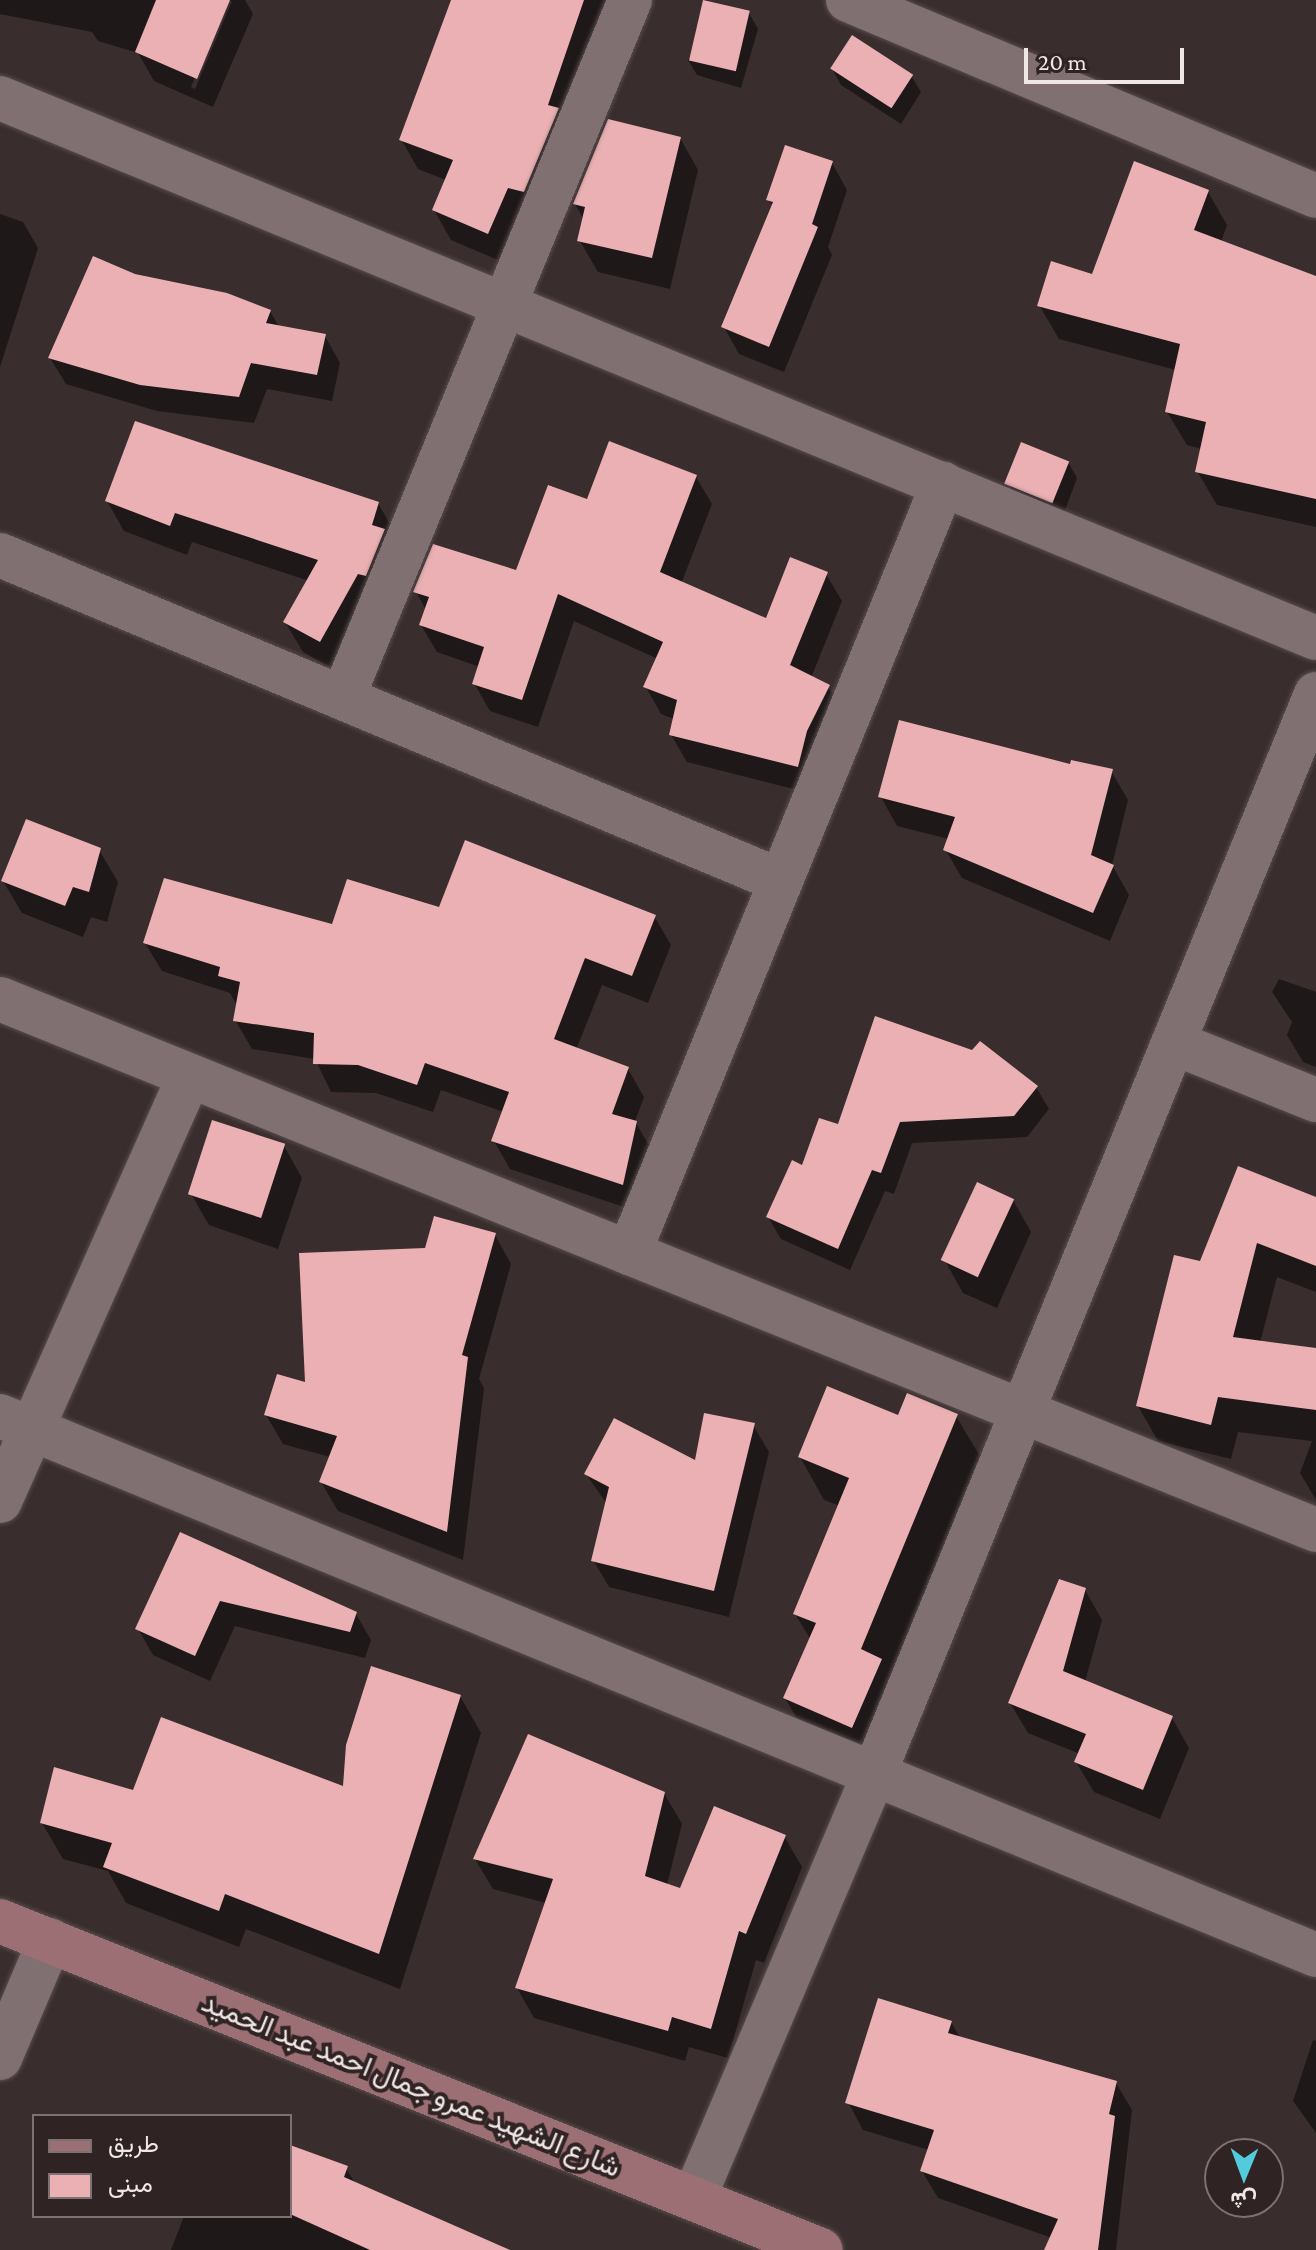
<!DOCTYPE html>
<meta charset="utf-8">
<style>
body{margin:0}
#map{position:relative;width:1316px;height:2250px;overflow:hidden;background:#3a2d2d;font-family:"Crimson Pro",Vazirmatn,serif}
div>[style]{position:absolute}
[style*='--x']{left:calc(var(--x)*1px);top:calc(var(--y)*1px);width:calc(var(--w)*1px);rotate:calc(var(--a)*1deg)}
.shadow>*{inset:0;background:#0007}
.building>*{inset:0;background:#eab0b3;transform-origin:0 0}
.roads{filter:drop-shadow(0 0 2px #574c4c) drop-shadow(0 0 2px #574c4c)}
.street>*{height:44px;margin:-22px;padding:0 22px;transform-origin:22px;border-radius:22px;background:#807071}
.secondary>*{height:44px;margin:-22px;padding:0 22px;transform-origin:22px;border-radius:22px;background:#9c6f74}
span{translate:-50% -50%;white-space:nowrap;text-align:center;line-height:1.15;-webkit-text-stroke:8px #302324;paint-order:stroke}
.street-label{font-size:28px;color:#f0e7e7}
.legend{position:absolute;left:32px;top:2114px;width:260px;height:104px;box-sizing:border-box;background:#302324;border:2px solid #7d7172;margin:0;padding:10px 14px;list-style:none;font-size:24px;color:#f0e7e7}
.legend li{display:flex;align-items:center;gap:16px;height:40px}
.legend b{width:40px;border:2px solid #7d7172}
.north{position:absolute;left:1204px;top:2138px;width:80px;height:80px;box-sizing:border-box;background:#302324;border:2px solid #7d7172;border-radius:50%;rotate:181deg;font-size:22px;font-weight:700;line-height:32px;text-align:center;color:#f0e7e7}
.north::after{content:'';display:block;margin:auto;width:28px;height:36px;background:#54cadd;clip-path:polygon(50% 0,100% 100%,50% 72%,0 100%)}
.scale{position:absolute;left:1024px;top:48px;width:160px;height:36px;box-sizing:border-box;border:4px solid #f0e7e7;border-top:0;padding-left:10px;font-size:24px;line-height:28px;white-space:nowrap;color:#f0e7e7;-webkit-text-stroke:6px #302324;paint-order:stroke}
</style>
<div id="map">
<div class="shadow">
<div style="clip-path:polygon(evenodd,0 0,245px 0,253px 14px,213px 107px,154px 81px,138px 53px,98px 41px,92px 32px,0 14px,0 0,228px 1px,232px 1px,195px 89px,191px 87px,228px 1px)"></div>
<div style="clip-path:polygon(451px 0,611px 0,505px 263px,451px 240px,434px 210px,446px 180px,418px 169px,401px 139px)"></div>
<div style="clip-path:polygon(749px 13px,758px 29px,741px 88px,697px 75px,688px 60px)"></div>
<div style="clip-path:polygon(832px 69px,912px 77px,921px 92px,901px 124px,841px 85px)"></div>
<div style="clip-path:polygon(680px 138px,698px 170px,670px 289px,598px 272px,580px 241px,584px 220px,575px 204px)"></div>
<div style="clip-path:polygon(832px 163px,847px 190px,828px 247px,832px 255px,784px 372px,739px 354px,724px 327px,773px 207px,769px 200px)"></div>
<div style="clip-path:polygon(1208px 192px,1227px 225px,1221px 242px,1316px 278px,1316px 527px,1217px 505px,1197px 471px,1202px 449px,1187px 445px,1167px 412px,1176px 370px,1059px 339px,1039px 305px,1093px 276px)"></div>
<div style="clip-path:polygon(0 214px,23px 222px,38px 248px,0 367px)"></div>
<div style="clip-path:polygon(134px 276px,270px 311px,279px 327px,325px 336px,340px 363px,332px 401px,267px 389px,254px 423px,157px 411px,66px 384px,50px 358px)"></div>
<div style="clip-path:polygon(1068px 462px,1077px 478px,1062px 518px,1017px 499px,1008px 483px)"></div>
<div style="clip-path:polygon(696px 477px,712px 504px,681px 584px,767px 620px,826px 574px,842px 601px,811px 678px,828px 687px,844px 714px,813px 794px,687px 762px,671px 735px,674px 719px,661px 714px,646px 687px,658px 659px,574px 621px,538px 727px,490px 711px,474px 683px,480px 667px,437px 652px,421px 625px,426px 610px,416px 592px,517px 572px,588px 502px)"></div>
<div style="clip-path:polygon(107px 501px,378px 503px,395px 533px,337px 671px,303px 652px,285px 622px,309px 581px,192px 542px,187px 555px,124px 531px)"></div>
<div style="clip-path:polygon(1071px 766px,1111px 771px,1128px 800px,1112px 865px,1129px 895px,1110px 941px,962px 878px,945px 849px,949px 839px,897px 826px,881px 797px)"></div>
<div style="clip-path:polygon(99px 850px,118px 882px,107px 922px,91px 917px,83px 937px,22px 913px,3px 881px)"></div>
<div style="clip-path:polygon(440px 910px,654px 916px,671px 945px,648px 1003px,602px 985px,576px 1050px,628px 1069px,644px 1097px,635px 1121px,652px 1151px,639px 1212px,510px 1169px,494px 1141px,504px 1112px,441px 1090px,433px 1112px,376px 1093px,331px 1092px,315px 1059px,252px 1049px,235px 1020px,236px 1004px,230px 993px,162px 971px,145px 943px,334px 926px)"></div>
<div style="clip-path:polygon(1279px 979px,1316px 992px,1316px 1067px,1303px 1062px,1287px 1035px,1292px 1022px,1272px 992px)"></div>
<div style="clip-path:polygon(1036px 1087px,1049px 1109px,1027px 1137px,912px 1143px,894px 1194px,885px 1191px,850px 1270px,781px 1239px,768px 1217px,840px 1127px)"></div>
<div style="clip-path:polygon(284px 1146px,302px 1178px,278px 1249px,209px 1225px,191px 1194px)"></div>
<div style="clip-path:polygon(1316px 1199px,1316px 1292px,1277px 1277px,1260px 1343px,1316px 1350px,1316px 1500px,1300px 1473px,1312px 1441px,1238px 1432px,1231px 1459px,1158px 1441px,1138px 1406px,1201px 1263px)"></div>
<div style="clip-path:polygon(1013px 1200px,1031px 1232px,997px 1308px,963px 1293px,945px 1261px)"></div>
<div style="clip-path:polygon(495px 1235px,511px 1264px,479px 1379px,484px 1388px,463px 1560px,338px 1511px,321px 1482px,330px 1457px,283px 1444px,266px 1415px,307px 1385px,426px 1250px)"></div>
<div style="clip-path:polygon(956px 1416px,981px 1458px,876px 1769px,810px 1741px,785px 1698px,811px 1640px,795px 1614px,840px 1506px,824px 1500px,800px 1457px,899px 1418px)"></div>
<div style="clip-path:polygon(753px 1425px,769px 1452px,729px 1617px,609px 1587px,593px 1560px,607px 1504px,586px 1474px,697px 1463px)"></div>
<div style="clip-path:polygon(181px 1535px,356px 1614px,371px 1640px,365px 1658px,235px 1626px,210px 1681px,153px 1655px,138px 1629px)"></div>
<div style="clip-path:polygon(1085px 1590px,1102px 1620px,1085px 1682px,1172px 1718px,1189px 1748px,1160px 1819px,1094px 1792px,1076px 1762px,1080px 1754px,1028px 1733px,1010px 1703px)"></div>
<div style="clip-path:polygon(460px 1696px,481px 1733px,400px 1989px,246px 1929px,239px 1947px,126px 1903px,108px 1871px,63px 1859px,42px 1823px,134px 1792px,344px 1789px)"></div>
<div style="clip-path:polygon(664px 1793px,682px 1824px,667px 1885px,681px 1890px,784px 1836px,802px 1867px,764px 1963px,756px 1960px,728px 2058px,689px 2047px,685px 2061px,534px 2018px,517px 1988px,546px 1903px,493px 1889px,475px 1859px)"></div>
<div style="clip-path:polygon(951px 2022px,960px 2038px,1116px 2083px,1132px 2110px,1116px 2250px,1046px 2250px,1052px 2238px,938px 2198px,922px 2171px,929px 2150px,863px 2130px,848px 2102px)"></div>
<div style="clip-path:polygon(1313px 2040px,1316px 2041px,1316px 2133px,1293px 2101px)"></div>
<div style="clip-path:polygon(290px 2147px,346px 2168px,356px 2185px,505px 2250px,171px 2250px,184px 2216px,290px 2216px)"></div>
</div>
<div class="building">
<div style="clip-path:polygon(156px 0,230px 0,197px 79px,135px 52px)"></div>
<div style="clip-path:polygon(451px 0,584px 0,548px 105px,559px 108px,524px 192px,508px 188px,488px 234px,432px 210px,453px 160px,399px 140px)"></div>
<div style="left:703px;top:0;width:48px;height:62px;rotate:13deg"></div>
<div style="left:852px;top:35px;width:73px;height:40px;rotate:33deg"></div>
<div style="clip-path:polygon(608px 119px,681px 137px,652px 258px,577px 241px,585px 207px,573px 204px)"></div>
<div style="clip-path:polygon(785px 145px,833px 161px,812px 224px,818px 227px,769px 347px,721px 327px,773px 202px,766px 200px)"></div>
<div style="clip-path:polygon(1134px 161px,1209px 190px,1194px 230px,1316px 276px,1316px 499px,1195px 472px,1206px 422px,1165px 412px,1180px 344px,1037px 306px,1051px 261px,1092px 274px)"></div>
<div style="clip-path:polygon(93px 256px,135px 274px,227px 293px,271px 310px,266px 323px,326px 334px,317px 375px,251px 363px,239px 397px,140px 385px,48px 358px)"></div>
<div style="clip-path:polygon(135px 421px,379px 502px,372px 525px,385px 529px,366px 576px,358px 574px,320px 642px,283px 622px,318px 560px,175px 513px,170px 526px,105px 501px)"></div>
<div style="clip-path:polygon(609px 441px,697px 475px,660px 572px,766px 618px,790px 557px,828px 572px,790px 665px,830px 685px,807px 731px,798px 767px,669px 735px,677px 700px,643px 687px,663px 642px,558px 594px,522px 700px,472px 684px,484px 647px,419px 625px,429px 597px,413px 592px,433px 544px,516px 570px,548px 485px,587px 499px)"></div>
<div style="left:1021px;top:442px;width:52px;height:45px;rotate:22deg"></div>
<div style="clip-path:polygon(899px 720px,1070px 764px,1071px 760px,1113px 769px,1091px 855px,1114px 865px,1093px 913px,943px 850px,955px 817px,878px 797px)"></div>
<div style="clip-path:polygon(26px 819px,101px 848px,89px 892px,73px 887px,65px 906px,1px 881px)"></div>
<div style="clip-path:polygon(465px 840px,656px 915px,632px 976px,585px 958px,554px 1039px,629px 1067px,612px 1114px,637px 1121px,623px 1185px,491px 1141px,509px 1092px,425px 1063px,417px 1085px,358px 1065px,313px 1064px,314px 1033px,233px 1021px,240px 982px,218px 976px,220px 967px,143px 943px,164px 878px,332px 924px,347px 879px,439px 907px)"></div>
<div style="clip-path:polygon(875px 1016px,972px 1050px,980px 1041px,1038px 1086px,1014px 1116px,900px 1122px,881px 1173px,872px 1170px,838px 1249px,766px 1217px,792px 1160px,802px 1165px,819px 1118px,838px 1124px)"></div>
<div style="left:212px;top:1120px;width:77px;height:78px;rotate:18deg"></div>
<div style="clip-path:polygon(1238px 1166px,1316px 1197px,1316px 1266px,1257px 1243px,1233px 1337px,1316px 1348px,1316px 1410px,1218px 1397px,1211px 1425px,1136px 1406px,1174px 1255px,1200px 1261px)"></div>
<div style="left:977px;top:1182px;width:41px;height:86px;rotate:25deg"></div>
<div style="clip-path:polygon(434px 1216px,496px 1233px,462px 1355px,468px 1357px,447px 1532px,319px 1482px,337px 1436px,264px 1415px,277px 1374px,305px 1382px,299px 1253px,425px 1248px)"></div>
<div style="clip-path:polygon(827px 1386px,898px 1415px,907px 1393px,958px 1414px,861px 1649px,882px 1659px,852px 1728px,783px 1698px,816px 1623px,793px 1614px,849px 1478px,798px 1457px)"></div>
<div style="clip-path:polygon(704px 1413px,755px 1423px,714px 1591px,591px 1561px,609px 1487px,584px 1474px,614px 1418px,695px 1460px)"></div>
<div style="clip-path:polygon(180px 1532px,357px 1612px,350px 1632px,220px 1601px,195px 1656px,135px 1629px)"></div>
<div style="clip-path:polygon(1059px 1579px,1086px 1588px,1063px 1671px,1173px 1716px,1143px 1790px,1074px 1762px,1086px 1734px,1008px 1703px)"></div>
<div style="clip-path:polygon(371px 1666px,461px 1695px,379px 1954px,225px 1894px,219px 1911px,103px 1867px,112px 1843px,40px 1823px,54px 1767px,133px 1790px,161px 1717px,343px 1786px,346px 1745px)"></div>
<div style="clip-path:polygon(528px 1734px,665px 1792px,645px 1876px,680px 1888px,714px 1806px,786px 1835px,746px 1934px,739px 1931px,711px 2029px,672px 2017px,668px 2031px,515px 1988px,553px 1879px,473px 1859px)"></div>
<div style="clip-path:polygon(878px 1998px,952px 2021px,948px 2033px,1117px 2081px,1109px 2114px,1115px 2116px,1098px 2250px,1044px 2250px,1058px 2219px,920px 2171px,934px 2130px,845px 2103px)"></div>
<div style="clip-path:polygon(290px 2145px,348px 2166px,344px 2177px,510px 2250px,370px 2250px,290px 2214px)"></div>
</div>
<div class="roads">
<div class="street">
<div style="--x:848;--y:0;--w:507;--a:22.72"></div>
<div style="--x:0;--y:98;--w:1422;--a:22.31"></div>
<div style="--x:0;--y:555;--w:844;--a:22.65"></div>
<div style="--x:343;--y:697;--w:754;--a:-67.62"></div>
<div style="--x:0;--y:999;--w:1419;--a:21.97"></div>
<div style="--x:1174;--y:1043;--w:153;--a:21.9"></div>
<div style="--x:629;--y:1253;--w:831;--a:-67.79"></div>
<div style="--x:0;--y:1416;--w:1422;--a:22.27"></div>
<div style="--x:0;--y:1501;--w:465;--a:-66"></div>
<div style="--x:0;--y:2058;--w:128;--a:-67"></div>
<div style="--x:694;--y:2198;--w:461;--a:-67"></div>
<div style="--x:874;--y:1774;--w:1167;--a:-67.74"></div>
</div>
<div class="secondary">
<div style="--x:0;--y:1921;--w:884;--a:21.84"></div>
</div>
</div>
<div class="street-label">
<span style="left:411px;top:2085px;rotate:22deg">شارع الشهيد عمرو جمال احمد عبد الحميد</span>
</div>
<ul class="legend">
<li><b style="height:10px;background:#9c6f74"></b>طريق</li>
<li><b style="height:22px;background:#eab0b3"></b>مبنى</li>
</ul>
<div class="north">ش</div>
<div class="scale">20 m</div>
</div>
